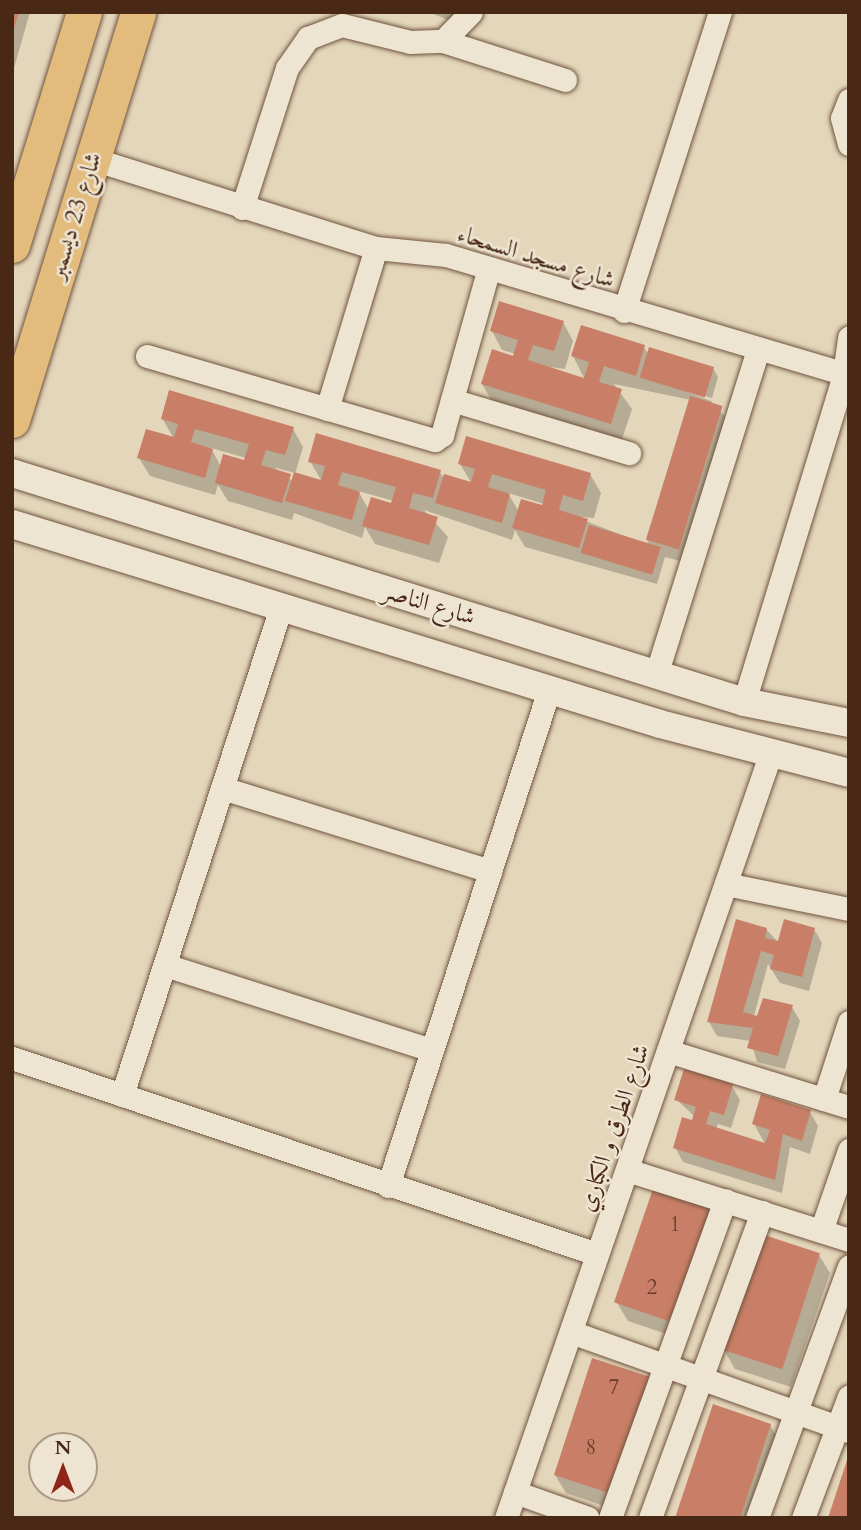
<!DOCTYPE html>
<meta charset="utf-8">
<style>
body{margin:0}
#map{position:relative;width:861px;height:1530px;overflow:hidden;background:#e4d6ba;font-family:Cardo,Amiri,serif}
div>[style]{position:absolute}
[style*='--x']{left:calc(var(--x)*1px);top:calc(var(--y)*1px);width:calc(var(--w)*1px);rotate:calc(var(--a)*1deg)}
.shadow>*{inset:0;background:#0003}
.building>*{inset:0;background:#c97f67;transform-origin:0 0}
.roads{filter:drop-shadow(0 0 2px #70543f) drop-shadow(0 0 2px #70543f)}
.minor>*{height:23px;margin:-11.5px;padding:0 11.5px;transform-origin:11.5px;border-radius:11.5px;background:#ede4d2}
.tertiary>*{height:28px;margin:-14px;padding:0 14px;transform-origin:14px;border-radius:14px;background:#ede4d2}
.primary>*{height:35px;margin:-17.5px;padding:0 17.5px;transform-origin:17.5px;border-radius:17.5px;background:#e2bb7d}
span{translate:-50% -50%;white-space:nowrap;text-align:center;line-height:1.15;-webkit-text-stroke:5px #ede4d2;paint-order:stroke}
.number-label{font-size:21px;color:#6a3e2a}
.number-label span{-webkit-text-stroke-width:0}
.street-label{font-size:24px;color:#4a2816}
.frame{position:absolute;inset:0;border:14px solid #4a2816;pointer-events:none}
.north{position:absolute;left:28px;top:1432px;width:70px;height:70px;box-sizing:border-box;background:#ede4d2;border:2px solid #ac9987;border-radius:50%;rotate:0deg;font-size:19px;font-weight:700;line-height:28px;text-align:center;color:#4a2816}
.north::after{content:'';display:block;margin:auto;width:24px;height:32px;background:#8f2418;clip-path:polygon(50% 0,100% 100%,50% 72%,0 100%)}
</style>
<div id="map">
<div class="shadow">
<div style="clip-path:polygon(12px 12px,30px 12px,14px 68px,12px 68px)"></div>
<div style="clip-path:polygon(428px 12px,462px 12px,459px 24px)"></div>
<div style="clip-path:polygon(evenodd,563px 322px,573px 341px,565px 369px,542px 366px,585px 380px,573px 356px,644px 347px,648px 354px,713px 368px,718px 377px,712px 398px,650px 378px,711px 401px,729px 421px,684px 562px,665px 557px,657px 584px,525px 547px,515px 530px,512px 540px,424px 510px,448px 537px,439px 563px,375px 544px,365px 527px,362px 538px,294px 513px,292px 520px,228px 501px,218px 485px,215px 495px,150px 476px,139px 458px,174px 439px,162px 418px,293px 429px,303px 447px,295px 474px,322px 482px,310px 461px,440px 472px,444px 479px,472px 484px,460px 464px,590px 474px,601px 493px,594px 518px,573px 516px,650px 546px,646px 539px,691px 400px,614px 384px,632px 409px,621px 442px,493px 403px,482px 384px,516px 354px,502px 350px,492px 331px,563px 322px,211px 448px,246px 458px,245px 462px,221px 467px,211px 448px,563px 322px,276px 468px,295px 473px,293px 481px,275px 471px,276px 468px,563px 322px,358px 491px,394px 501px,392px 505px,369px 510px,358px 491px,563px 322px,508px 493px,544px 504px,543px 508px,519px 512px,508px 493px)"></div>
<div style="clip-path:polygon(766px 929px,779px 943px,814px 929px,822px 943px,809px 991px,780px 983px,768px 964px,754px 1016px,792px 1007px,800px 1021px,785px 1069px,757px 1062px,751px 1041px,717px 1036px,709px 1022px)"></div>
<div style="clip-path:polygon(732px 1086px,740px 1100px,731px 1128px,718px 1124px,716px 1129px,766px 1146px,754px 1124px,810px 1112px,818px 1126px,810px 1154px,790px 1147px,782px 1193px,683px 1162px,675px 1147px,695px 1117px,676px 1099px)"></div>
<div style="clip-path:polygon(655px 1189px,684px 1340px,628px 1321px,617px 1303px)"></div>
<div style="clip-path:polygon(819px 1255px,830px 1273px,791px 1387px,735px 1369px,724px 1350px)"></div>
<div style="clip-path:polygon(593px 1360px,622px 1512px,566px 1493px,555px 1475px)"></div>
<div style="clip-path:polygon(770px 1425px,781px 1444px,756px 1518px,677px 1518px)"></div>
</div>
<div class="building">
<div style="clip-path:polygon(12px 12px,19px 12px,13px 31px,12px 31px)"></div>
<div style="clip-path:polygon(499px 301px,564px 321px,554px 351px,533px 345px,528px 360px,584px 378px,589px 362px,571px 356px,581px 325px,645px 345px,636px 376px,604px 366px,599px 382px,622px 389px,611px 424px,481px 384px,492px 349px,513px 356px,518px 340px,490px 331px)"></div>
<div style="left:649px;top:347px;width:68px;height:32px;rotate:17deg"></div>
<div style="clip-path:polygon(169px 390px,294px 427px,285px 455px,266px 450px,261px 465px,291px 474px,282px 503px,215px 483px,223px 454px,244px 460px,249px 444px,195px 429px,191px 442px,213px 449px,205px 478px,137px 458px,146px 429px,174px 437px,178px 424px,161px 419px)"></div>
<div style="left:690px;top:396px;width:34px;height:150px;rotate:17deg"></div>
<div style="clip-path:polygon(316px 433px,441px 470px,433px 498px,413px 493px,409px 508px,438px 517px,429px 545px,362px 526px,371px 497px,391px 503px,396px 487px,342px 472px,338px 485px,360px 492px,352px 520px,285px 501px,294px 472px,321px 480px,325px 466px,308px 462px)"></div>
<div style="clip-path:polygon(466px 436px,591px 473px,583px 501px,563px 495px,559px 510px,588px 519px,579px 548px,512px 528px,521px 499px,542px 505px,546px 490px,492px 474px,488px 487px,510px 494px,502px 523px,435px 503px,444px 474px,471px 482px,475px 469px,458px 464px)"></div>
<div style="left:589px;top:525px;width:75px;height:29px;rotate:17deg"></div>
<div style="clip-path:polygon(736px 919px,767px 928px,765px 938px,778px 941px,784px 919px,815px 928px,802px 977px,770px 969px,774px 955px,761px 951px,743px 1012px,757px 1016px,763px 998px,793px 1005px,778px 1056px,747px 1048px,753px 1028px,707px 1022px)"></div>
<div style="clip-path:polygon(684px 1069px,733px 1084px,724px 1115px,710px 1111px,706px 1124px,765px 1143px,770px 1130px,752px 1124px,761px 1094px,811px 1110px,802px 1141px,783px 1134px,775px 1180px,673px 1148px,682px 1117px,692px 1120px,696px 1107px,674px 1100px)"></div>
<div style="left:654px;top:1186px;width:62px;height:123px;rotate:19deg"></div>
<div style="left:761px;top:1234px;width:62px;height:122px;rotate:18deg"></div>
<div style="left:592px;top:1358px;width:62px;height:123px;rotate:18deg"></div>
<div style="clip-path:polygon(713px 1404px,771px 1424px,740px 1518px,675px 1518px)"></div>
<div style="clip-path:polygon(848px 1457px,849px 1518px,828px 1518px)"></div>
</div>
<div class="roads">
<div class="minor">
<div style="--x:443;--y:41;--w:128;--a:17.7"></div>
<div style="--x:849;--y:100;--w:19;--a:111"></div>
<div style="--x:842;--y:118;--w:27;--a:75"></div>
<div style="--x:93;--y:159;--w:297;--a:17.5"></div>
<div style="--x:376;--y:248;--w:70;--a:5.7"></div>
<div style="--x:446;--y:255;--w:415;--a:16.6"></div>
<div style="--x:242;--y:208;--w:147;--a:-72.2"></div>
<div style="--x:287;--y:68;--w:37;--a:-55"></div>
<div style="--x:308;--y:38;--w:36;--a:-21"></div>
<div style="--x:342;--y:25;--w:70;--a:14"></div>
<div style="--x:410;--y:42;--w:33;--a:-2"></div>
<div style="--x:443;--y:41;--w:40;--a:-46"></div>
<div style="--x:624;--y:311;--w:314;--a:-72.2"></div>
<div style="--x:147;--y:356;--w:300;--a:16.3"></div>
<div style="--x:435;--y:440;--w:9;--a:-36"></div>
<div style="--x:442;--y:435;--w:173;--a:-74.3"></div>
<div style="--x:452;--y:400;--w:185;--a:16.7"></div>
<div style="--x:327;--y:409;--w:168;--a:-73.1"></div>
<div style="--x:656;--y:675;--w:342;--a:-72.6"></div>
<div style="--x:744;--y:702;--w:343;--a:-73"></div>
<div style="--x:844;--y:374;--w:37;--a:-82"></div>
<div style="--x:222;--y:788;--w:281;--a:17.2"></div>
<div style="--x:726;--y:884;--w:126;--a:11.5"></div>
<div style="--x:165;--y:965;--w:280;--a:17.7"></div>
<div style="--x:668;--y:1051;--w:189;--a:17.2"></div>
<div style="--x:12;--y:1058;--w:617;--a:18.52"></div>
<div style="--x:122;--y:1095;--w:513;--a:-71.95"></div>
<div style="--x:824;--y:1099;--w:81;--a:-72"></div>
<div style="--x:627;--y:1170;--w:233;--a:17.5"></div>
<div style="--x:388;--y:1186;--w:521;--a:-72.02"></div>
<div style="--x:821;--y:1231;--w:86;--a:-70.9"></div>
<div style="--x:571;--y:1332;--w:295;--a:19.6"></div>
<div style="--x:515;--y:1492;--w:77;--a:19.6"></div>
<div style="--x:506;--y:1518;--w:807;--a:-70.91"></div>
<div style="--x:610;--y:1518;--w:338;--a:-70.1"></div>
<div style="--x:650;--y:1518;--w:326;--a:-69.9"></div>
<div style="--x:757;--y:1518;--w:268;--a:-69.9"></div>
<div style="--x:803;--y:1518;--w:130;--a:-69.3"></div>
</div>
<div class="tertiary">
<div style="--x:12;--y:473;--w:767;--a:17.37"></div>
<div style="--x:744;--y:702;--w:107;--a:11.3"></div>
<div style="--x:12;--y:524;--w:678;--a:17.15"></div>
<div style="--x:660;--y:724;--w:195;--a:14.5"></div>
</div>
<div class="primary">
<div style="--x:12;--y:245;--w:244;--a:-72.8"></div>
<div style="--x:12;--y:420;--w:427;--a:-72.8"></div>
</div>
</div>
<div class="number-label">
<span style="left:675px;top:1225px">1</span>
<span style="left:652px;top:1288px">2</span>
<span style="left:614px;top:1388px">7</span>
<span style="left:591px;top:1448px">8</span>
</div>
<div class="street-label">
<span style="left:75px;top:216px;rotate:-73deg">شارع 23 ديسمبر</span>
<span style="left:536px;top:257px;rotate:17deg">شارع مسجد السمحاء</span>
<span style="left:429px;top:604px;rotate:17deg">شارع الناصر</span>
<span style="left:614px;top:1128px;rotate:-71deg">شارع الطرق و الكباري</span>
</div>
<div class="frame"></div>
<div class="north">N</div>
</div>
